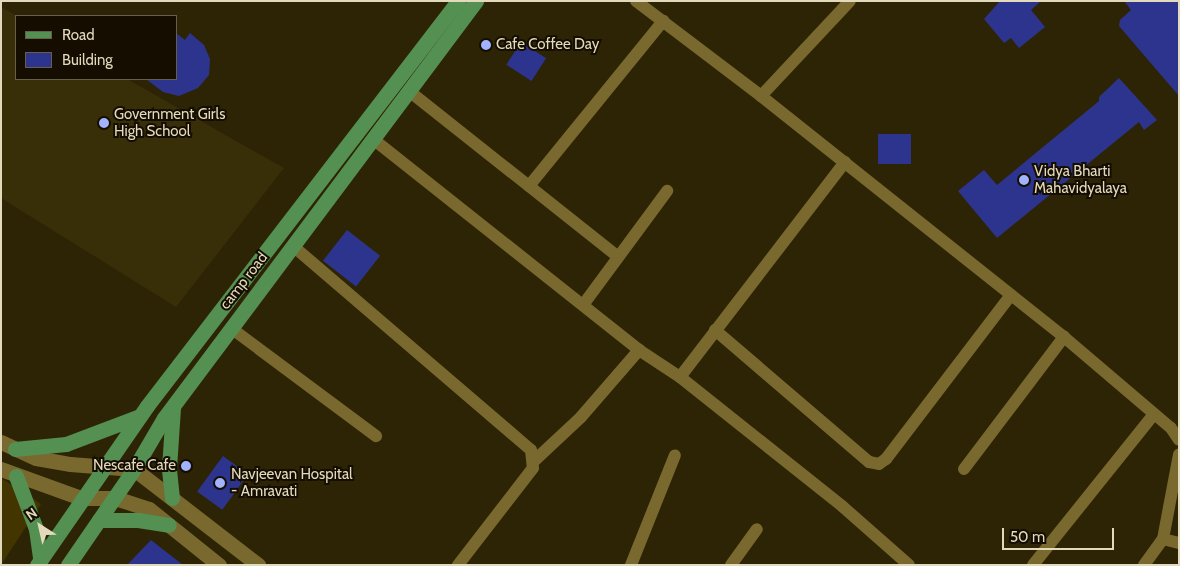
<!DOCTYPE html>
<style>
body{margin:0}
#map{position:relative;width:1180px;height:566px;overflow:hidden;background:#2d2405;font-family:Cabin,sans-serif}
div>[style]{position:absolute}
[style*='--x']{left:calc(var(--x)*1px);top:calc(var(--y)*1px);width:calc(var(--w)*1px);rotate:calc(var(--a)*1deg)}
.built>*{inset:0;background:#382e08}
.green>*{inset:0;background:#433500}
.building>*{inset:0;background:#2d348e;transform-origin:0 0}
.street>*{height:12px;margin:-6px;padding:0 6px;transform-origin:6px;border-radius:6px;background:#79692e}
.secondary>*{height:15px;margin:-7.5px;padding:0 7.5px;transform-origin:7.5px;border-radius:7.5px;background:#79692e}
.primary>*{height:15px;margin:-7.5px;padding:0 7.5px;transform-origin:7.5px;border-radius:7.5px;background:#549051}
.dots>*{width:14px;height:14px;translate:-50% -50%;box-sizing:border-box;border:2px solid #140d00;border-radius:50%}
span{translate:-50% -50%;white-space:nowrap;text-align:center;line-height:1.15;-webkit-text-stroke:4px #140d00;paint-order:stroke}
.poi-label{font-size:15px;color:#e3dabd}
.left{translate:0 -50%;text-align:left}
.right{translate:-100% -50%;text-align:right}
.street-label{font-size:15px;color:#e3dabd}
.frame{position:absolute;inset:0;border:2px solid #e3dabd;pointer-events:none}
.legend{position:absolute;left:15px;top:15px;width:162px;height:65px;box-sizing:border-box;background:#140d00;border:1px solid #675f4c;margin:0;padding:6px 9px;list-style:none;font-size:15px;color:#e3dabd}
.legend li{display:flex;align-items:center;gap:10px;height:25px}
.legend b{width:25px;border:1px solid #675f4c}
.north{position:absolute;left:15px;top:501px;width:50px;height:50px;-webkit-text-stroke:4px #140d00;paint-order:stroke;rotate:325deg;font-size:14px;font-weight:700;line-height:20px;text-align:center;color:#e3dabd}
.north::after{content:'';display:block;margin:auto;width:18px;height:22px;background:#e3dabd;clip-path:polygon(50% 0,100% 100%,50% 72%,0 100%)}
.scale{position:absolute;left:1002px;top:528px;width:112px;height:22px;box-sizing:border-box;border:2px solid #e3dabd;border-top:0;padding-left:6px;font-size:15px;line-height:18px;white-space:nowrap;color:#e3dabd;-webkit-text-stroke:4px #140d00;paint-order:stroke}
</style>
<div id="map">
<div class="built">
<div style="clip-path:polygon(1px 7px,17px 16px,16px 79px,127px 79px,284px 168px,176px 307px,1px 198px)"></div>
</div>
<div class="green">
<div style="clip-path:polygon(1px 478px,41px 504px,1px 565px)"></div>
</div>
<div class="building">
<div style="clip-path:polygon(1000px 1px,1041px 1px,1031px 10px,1045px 27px,1019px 48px,1011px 38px,1004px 43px,984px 19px)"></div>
<div style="clip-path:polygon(1124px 1px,1179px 1px,1179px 96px,1119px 26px,1120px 20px,1131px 10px)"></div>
<div style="clip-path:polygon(176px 33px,185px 40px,190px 33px,204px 45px,210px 59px,209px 75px,198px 88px,179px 96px,163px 92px,146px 79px,176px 79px)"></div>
<div style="left:521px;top:42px;width:30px;height:27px;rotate:33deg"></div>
<div style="clip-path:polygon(1119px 78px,1157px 120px,1144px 130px,1139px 122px,997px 238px,958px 191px,984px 170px,997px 185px,1099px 101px,1099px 97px)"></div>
<div style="left:878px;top:134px;width:33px;height:30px"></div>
<div style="left:347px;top:230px;width:42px;height:39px;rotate:38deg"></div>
<div style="left:223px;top:456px;width:31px;height:44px;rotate:36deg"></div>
<div style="clip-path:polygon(151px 540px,183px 565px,127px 565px)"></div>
</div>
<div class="street">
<div style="--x:636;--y:1;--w:157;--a:37.2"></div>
<div style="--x:761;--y:96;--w:387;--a:38.5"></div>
<div style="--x:1064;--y:337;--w:140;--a:40.4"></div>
<div style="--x:1171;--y:428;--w:14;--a:56"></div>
<div style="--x:409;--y:91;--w:265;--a:38.4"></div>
<div style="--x:761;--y:96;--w:130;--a:-46.9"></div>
<div style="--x:373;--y:139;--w:340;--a:38.4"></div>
<div style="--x:639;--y:350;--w:49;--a:33.4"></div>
<div style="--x:680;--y:377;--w:207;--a:38.5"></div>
<div style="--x:842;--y:506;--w:89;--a:41.4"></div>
<div style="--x:529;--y:186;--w:213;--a:-50.9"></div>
<div style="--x:293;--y:246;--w:313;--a:40.6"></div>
<div style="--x:531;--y:450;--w:18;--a:84"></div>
<div style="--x:533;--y:468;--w:123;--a:127.7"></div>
<div style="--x:583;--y:305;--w:142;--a:-53.6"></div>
<div style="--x:231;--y:328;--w:181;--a:36.7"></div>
<div style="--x:715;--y:330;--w:203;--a:40.6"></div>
<div style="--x:869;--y:462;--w:10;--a:11"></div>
<div style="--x:879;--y:464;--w:9;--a:-36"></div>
<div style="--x:886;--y:459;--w:206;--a:-52.7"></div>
<div style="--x:680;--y:377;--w:271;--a:-52.5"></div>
<div style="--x:534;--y:461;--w:64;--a:-43.1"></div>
<div style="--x:581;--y:417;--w:89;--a:-49.1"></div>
<div style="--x:964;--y:469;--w:166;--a:-52.9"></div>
<div style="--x:1163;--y:539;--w:16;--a:14"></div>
<div style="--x:631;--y:565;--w:118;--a:-68.2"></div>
<div style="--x:731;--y:565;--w:44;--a:-54.2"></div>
<div style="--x:1033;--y:565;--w:193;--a:-51.3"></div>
<div style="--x:1144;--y:565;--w:32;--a:-54"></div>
<div style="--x:1163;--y:539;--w:86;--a:-79.3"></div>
</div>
<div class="secondary">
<div style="--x:1;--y:442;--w:38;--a:25"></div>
<div style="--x:36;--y:458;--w:35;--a:10"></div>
<div style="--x:70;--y:464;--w:64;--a:4.5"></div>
<div style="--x:134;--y:469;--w:157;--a:37.7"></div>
<div style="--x:1;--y:469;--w:85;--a:19.9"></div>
<div style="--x:81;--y:498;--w:34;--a:0"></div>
<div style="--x:115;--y:498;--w:36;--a:18"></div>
<div style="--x:149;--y:509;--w:90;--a:38.7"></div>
</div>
<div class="primary">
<div style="--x:15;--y:449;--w:51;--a:-5.6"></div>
<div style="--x:66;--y:444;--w:79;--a:-20.7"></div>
<div style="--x:16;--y:476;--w:57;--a:69.3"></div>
<div style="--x:36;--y:529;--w:30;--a:82"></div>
<div style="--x:172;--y:498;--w:30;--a:-96"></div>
<div style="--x:169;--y:468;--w:61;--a:-86.2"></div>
<div style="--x:99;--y:520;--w:39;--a:0"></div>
<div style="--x:138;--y:520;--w:31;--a:9"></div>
<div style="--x:37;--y:565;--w:193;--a:-55.3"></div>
<div style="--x:147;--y:406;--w:511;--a:-52.48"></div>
<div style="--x:68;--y:565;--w:116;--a:-55.5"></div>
<div style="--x:134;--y:469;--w:59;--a:-59.5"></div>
<div style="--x:164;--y:418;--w:521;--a:-53.2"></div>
</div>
<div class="dots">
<div style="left:486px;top:45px;background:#a1b3fd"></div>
<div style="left:104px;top:123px;background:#a1b3fd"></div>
<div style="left:1024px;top:180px;background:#a1b3fd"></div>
<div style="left:186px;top:466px;background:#a1b3fd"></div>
<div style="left:220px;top:483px;background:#a1b3fd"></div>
</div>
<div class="poi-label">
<span class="left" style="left:496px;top:45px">Cafe Coffee Day</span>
<span class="left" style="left:114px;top:123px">Government Girls<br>High School</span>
<span class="left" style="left:1034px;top:180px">Vidya Bharti<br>Mahavidyalaya</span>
<span class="right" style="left:176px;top:466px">Nescafe Cafe</span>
<span class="left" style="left:231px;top:483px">Navjeevan Hospital<br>- Amravati</span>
</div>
<div class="street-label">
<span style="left:244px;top:281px;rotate:-52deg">camp road</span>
</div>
<div class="frame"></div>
<ul class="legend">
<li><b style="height:6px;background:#549051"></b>Road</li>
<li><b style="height:14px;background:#2d348e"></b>Building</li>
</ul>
<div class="north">N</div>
<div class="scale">50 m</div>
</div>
